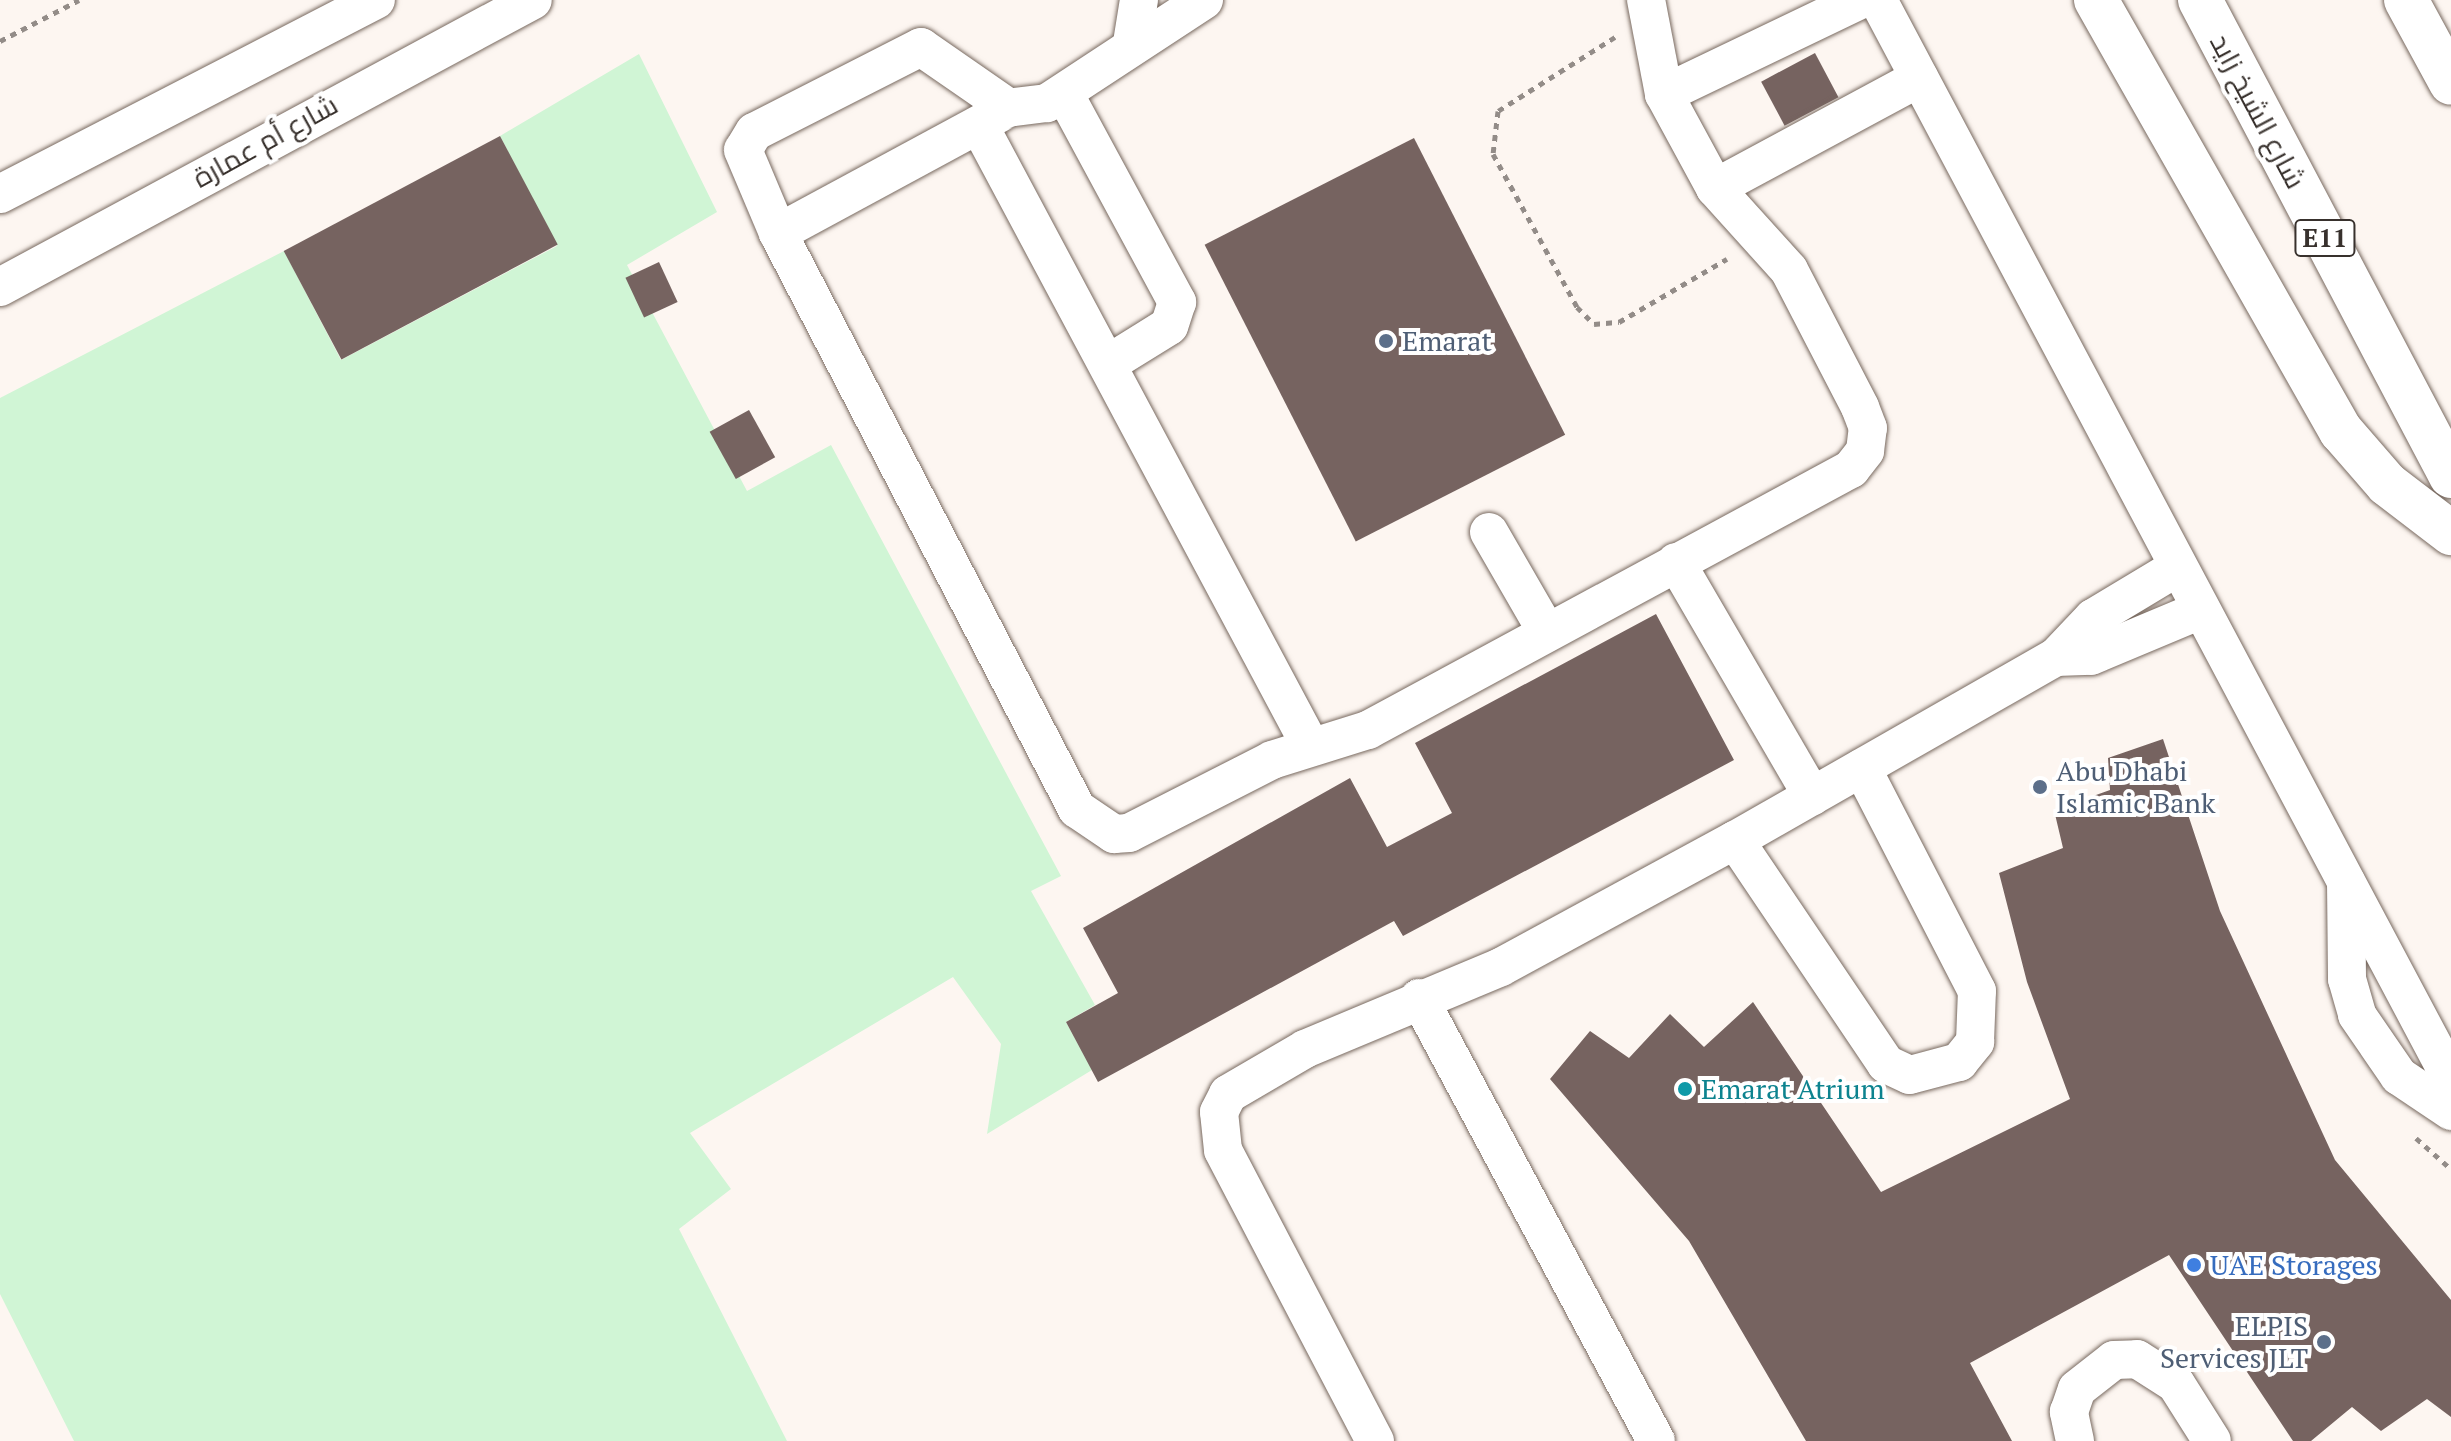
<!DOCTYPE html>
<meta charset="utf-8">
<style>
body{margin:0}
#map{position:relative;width:2451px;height:1441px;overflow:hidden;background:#fdf6f1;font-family:"PT Serif",Cairo,serif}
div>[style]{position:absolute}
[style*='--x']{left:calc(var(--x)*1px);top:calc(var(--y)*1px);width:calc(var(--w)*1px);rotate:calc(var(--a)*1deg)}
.green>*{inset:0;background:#d0f5d5}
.building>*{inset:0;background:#766360;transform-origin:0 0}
.path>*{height:5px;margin-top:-2.5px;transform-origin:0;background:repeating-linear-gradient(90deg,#938c88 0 6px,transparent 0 12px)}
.roads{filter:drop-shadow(0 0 2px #78695f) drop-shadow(0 0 2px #78695f)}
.minor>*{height:38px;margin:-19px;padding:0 19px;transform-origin:19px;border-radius:19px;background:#fff}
.highway>*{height:44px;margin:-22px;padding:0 22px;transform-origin:22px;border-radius:22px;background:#fff}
.dots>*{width:22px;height:22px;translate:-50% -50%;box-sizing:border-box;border:4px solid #fff;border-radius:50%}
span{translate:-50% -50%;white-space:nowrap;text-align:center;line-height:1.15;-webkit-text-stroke:8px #fff;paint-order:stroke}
.shield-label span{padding:2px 6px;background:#fff;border:2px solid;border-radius:6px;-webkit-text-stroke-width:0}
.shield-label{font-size:26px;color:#38312d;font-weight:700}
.street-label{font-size:28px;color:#38312d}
.service-label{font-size:28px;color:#4e5e75}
.left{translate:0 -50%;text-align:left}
.right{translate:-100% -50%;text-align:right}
.culture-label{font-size:28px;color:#0d838f}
.shop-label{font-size:28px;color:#366cbe}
</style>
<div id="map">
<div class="green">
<div style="clip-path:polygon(639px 54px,717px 212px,627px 265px,747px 491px,831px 445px,1061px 876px,1031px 891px,1095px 1005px,1066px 1022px,1092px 1070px,987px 1134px,1001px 1044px,953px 977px,690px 1133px,731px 1189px,679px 1229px,787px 1441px,74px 1441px,0 1294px,0 398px,284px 251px,341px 360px,557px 246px,500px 136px)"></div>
</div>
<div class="building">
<div style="left:1815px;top:53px;width:50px;height:61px;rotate:62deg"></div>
<div style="left:500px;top:136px;width:123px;height:245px;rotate:62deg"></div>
<div style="left:1414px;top:138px;width:333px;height:235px;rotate:63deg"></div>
<div style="left:659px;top:262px;width:44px;height:37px;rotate:65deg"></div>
<div style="left:749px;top:410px;width:54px;height:45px;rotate:61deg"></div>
<div style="clip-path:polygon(1656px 614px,1734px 760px,1403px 936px,1394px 921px,1098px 1082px,1066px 1022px,1118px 993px,1083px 928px,1350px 778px,1387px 847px,1452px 813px,1415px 743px)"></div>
<div style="clip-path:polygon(2163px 739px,2220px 911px,2335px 1160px,2451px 1300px,2451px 1417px,2427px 1399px,2381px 1431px,2352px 1407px,2311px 1441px,2293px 1441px,2169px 1255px,1970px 1363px,2012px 1441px,1806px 1441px,1689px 1241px,1550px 1079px,1590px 1031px,1629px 1058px,1670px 1014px,1704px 1047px,1753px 1002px,1881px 1192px,2070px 1099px,2027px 982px,1999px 873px,2063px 848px,2054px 810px,2110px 790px,2108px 758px)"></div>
</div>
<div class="path">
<div style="--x:1615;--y:37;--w:138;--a:147.7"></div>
<div style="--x:1498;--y:111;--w:43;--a:96.6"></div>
<div style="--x:1493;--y:154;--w:175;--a:61.2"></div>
<div style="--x:1577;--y:307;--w:24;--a:45"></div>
<div style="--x:1594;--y:324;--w:25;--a:-5"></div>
<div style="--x:1619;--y:322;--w:125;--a:-30.3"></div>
<div style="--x:0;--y:41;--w:89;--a:-27.4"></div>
<div style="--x:2416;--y:1138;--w:47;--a:41.5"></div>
</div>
<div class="roads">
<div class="minor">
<div style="--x:1204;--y:0;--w:188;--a:146.7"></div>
<div style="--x:1047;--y:103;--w:38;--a:173"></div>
<div style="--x:1009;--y:108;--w:107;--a:-145.3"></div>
<div style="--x:921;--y:47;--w:187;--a:153"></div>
<div style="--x:754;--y:132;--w:21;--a:121"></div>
<div style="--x:743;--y:150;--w:90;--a:67.1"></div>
<div style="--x:778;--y:233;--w:649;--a:62.57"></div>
<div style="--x:1077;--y:809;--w:45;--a:34"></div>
<div style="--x:1114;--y:834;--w:15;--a:-4"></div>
<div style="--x:1129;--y:833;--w:161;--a:-27"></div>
<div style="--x:1272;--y:760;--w:101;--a:-17.4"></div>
<div style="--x:1368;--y:730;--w:549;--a:-28.39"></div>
<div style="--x:1851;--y:469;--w:23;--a:-52"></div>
<div style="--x:1865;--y:451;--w:23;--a:-83"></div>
<div style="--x:1868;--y:428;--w:22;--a:-111"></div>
<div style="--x:1860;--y:407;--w:154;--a:-117.4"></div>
<div style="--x:1789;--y:270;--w:110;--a:-132.1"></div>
<div style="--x:1715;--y:188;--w:107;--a:-118.5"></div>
<div style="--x:1664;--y:94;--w:96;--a:-100.8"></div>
<div style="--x:1878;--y:0;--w:1222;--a:62.03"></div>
<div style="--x:1132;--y:43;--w:44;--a:-80.8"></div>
<div style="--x:1064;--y:93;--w:238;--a:61.6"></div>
<div style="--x:1177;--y:302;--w:25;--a:108"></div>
<div style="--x:1169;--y:326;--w:68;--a:148.2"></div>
<div style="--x:1664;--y:94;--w:217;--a:-25.6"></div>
<div style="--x:979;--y:125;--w:705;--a:61.91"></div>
<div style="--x:1715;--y:188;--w:232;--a:-28.3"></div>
<div style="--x:0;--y:194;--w:423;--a:-27.3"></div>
<div style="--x:778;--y:233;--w:252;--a:-28.4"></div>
<div style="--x:0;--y:287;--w:605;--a:-28.3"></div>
<div style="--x:1489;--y:532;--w:112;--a:60"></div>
<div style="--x:1676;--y:562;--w:271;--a:59.8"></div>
<div style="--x:2056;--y:657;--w:35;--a:-2"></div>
<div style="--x:2091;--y:656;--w:119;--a:-22.7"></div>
<div style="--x:1735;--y:840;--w:270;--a:56"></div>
<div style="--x:1886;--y:1064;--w:26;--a:25"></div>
<div style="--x:1910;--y:1075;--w:51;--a:-14.9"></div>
<div style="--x:1959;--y:1062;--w:26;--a:-51"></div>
<div style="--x:1975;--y:1042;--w:51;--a:-87.8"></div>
<div style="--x:1977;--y:991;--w:251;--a:-117.3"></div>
<div style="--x:2346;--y:882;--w:97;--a:89.4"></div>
<div style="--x:2347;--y:979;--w:37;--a:74"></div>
<div style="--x:2357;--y:1015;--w:74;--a:55.5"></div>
<div style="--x:2399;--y:1076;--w:63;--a:33.9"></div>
<div style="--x:1419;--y:998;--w:502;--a:61.85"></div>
<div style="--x:1375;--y:1441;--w:328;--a:-117.6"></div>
<div style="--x:1223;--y:1150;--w:38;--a:-96"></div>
<div style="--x:1219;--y:1112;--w:20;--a:-63"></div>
<div style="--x:1228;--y:1094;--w:89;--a:-30.3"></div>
<div style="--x:1305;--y:1049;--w:212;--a:-22.7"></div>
<div style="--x:1501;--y:967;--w:266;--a:-28.5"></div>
<div style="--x:1735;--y:840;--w:369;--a:-29.7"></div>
<div style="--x:2056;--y:657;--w:54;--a:-46.5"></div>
<div style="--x:2093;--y:618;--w:99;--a:-31"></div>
<div style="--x:2075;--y:1441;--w:30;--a:-102"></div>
<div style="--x:2069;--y:1412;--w:24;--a:-71"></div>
<div style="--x:2077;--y:1389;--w:47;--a:-38.1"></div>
<div style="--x:2114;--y:1360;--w:23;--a:-2"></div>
<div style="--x:2137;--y:1359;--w:46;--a:32.7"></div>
<div style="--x:2176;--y:1384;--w:67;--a:57.7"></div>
</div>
<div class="highway">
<div style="--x:2096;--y:0;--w:496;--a:60.4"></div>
<div style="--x:2341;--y:431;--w:70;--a:49"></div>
<div style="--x:2387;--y:484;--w:81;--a:37.4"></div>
<div style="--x:2200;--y:0;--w:538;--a:62.2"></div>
<div style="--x:2406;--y:0;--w:94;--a:61.5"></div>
</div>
</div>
<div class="dots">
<div style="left:1386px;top:341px;background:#5c6f8a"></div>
<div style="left:2040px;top:787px;background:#5c6f8a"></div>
<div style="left:1685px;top:1089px;background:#0f9aa8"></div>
<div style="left:2194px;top:1265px;background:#3f7fe0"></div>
<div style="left:2324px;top:1342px;background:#5c6f8a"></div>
</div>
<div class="shield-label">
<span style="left:2325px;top:238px">E11</span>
</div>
<div class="street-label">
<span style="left:2258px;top:111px;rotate:62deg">شارع الشيخ زايد</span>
<span style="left:265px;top:141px;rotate:-29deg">شارع أم عمارة</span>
</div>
<div class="service-label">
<span class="left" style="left:1402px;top:341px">Emarat</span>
<span class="left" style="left:2056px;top:787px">Abu Dhabi<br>Islamic Bank</span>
<span class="right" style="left:2308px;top:1342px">ELPIS<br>Services JLT</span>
</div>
<div class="culture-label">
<span class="left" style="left:1701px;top:1089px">Emarat Atrium</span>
</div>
<div class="shop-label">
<span class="left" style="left:2210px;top:1265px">UAE Storages</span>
</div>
</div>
